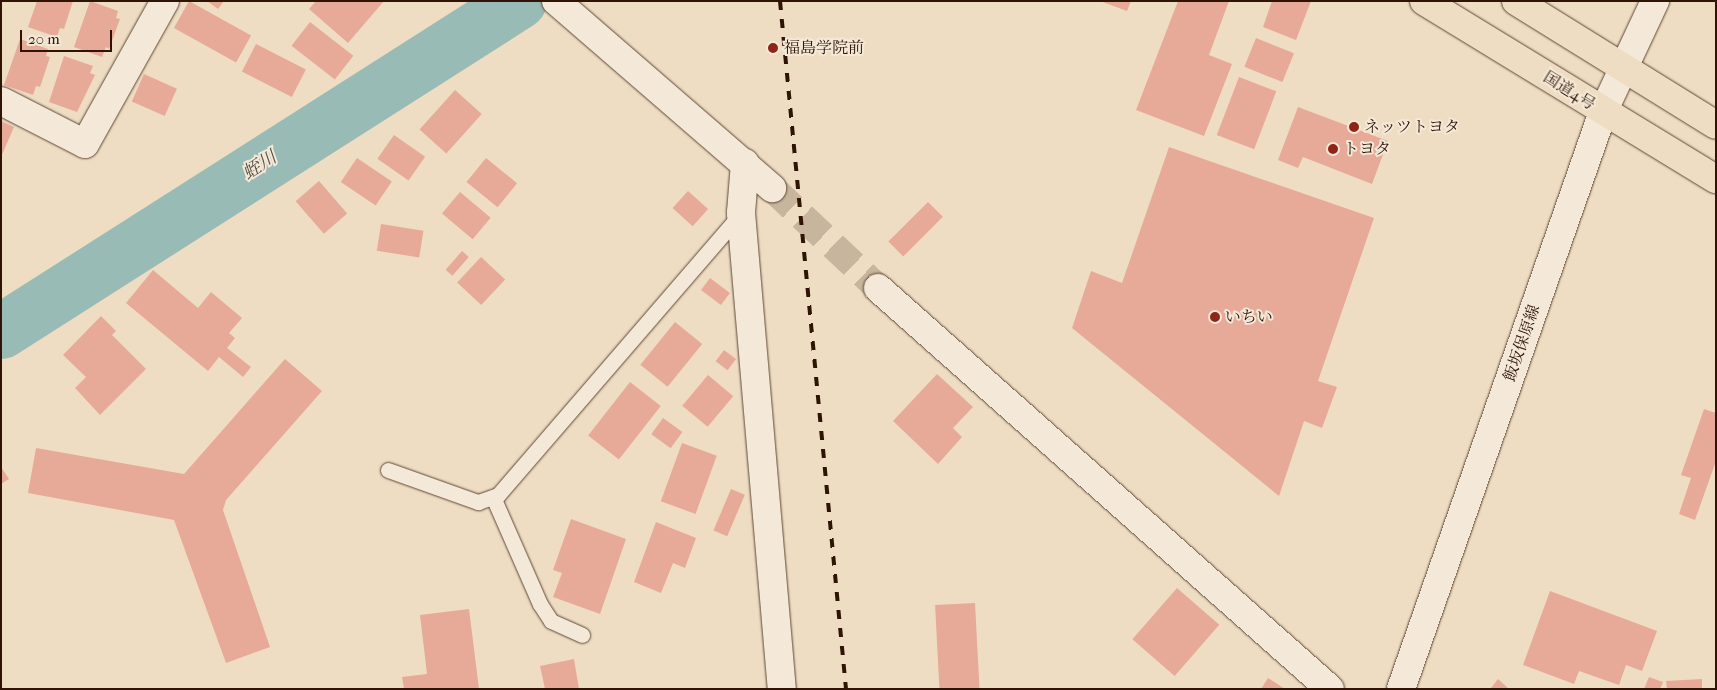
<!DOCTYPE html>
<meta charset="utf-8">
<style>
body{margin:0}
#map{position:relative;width:1717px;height:690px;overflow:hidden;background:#eeddc3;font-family:"IM FELL French Canon","Noto Serif JP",serif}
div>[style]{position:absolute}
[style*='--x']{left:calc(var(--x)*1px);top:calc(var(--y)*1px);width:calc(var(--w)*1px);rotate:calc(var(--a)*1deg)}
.river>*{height:55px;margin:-27.5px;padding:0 27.5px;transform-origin:27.5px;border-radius:27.5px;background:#99bbb5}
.building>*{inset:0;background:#e7aa98;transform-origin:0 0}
.tertiary-tunnel>*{height:28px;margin-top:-14px;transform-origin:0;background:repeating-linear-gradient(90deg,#c8b59d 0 28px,transparent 0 42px)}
.roads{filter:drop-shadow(0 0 1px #5f4635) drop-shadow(0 0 1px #5f4635)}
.service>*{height:15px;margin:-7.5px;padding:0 7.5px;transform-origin:7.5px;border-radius:7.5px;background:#f4e9d8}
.minor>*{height:28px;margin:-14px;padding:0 14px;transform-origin:14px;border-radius:14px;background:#f4e9d8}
.tertiary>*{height:28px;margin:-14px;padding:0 14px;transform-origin:14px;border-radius:14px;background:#f4e9d8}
.secondary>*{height:28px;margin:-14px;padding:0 14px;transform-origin:14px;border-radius:14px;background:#f4e9d8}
.trunk>*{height:28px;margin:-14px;padding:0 14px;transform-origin:14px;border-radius:14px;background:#eeddc3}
.rail>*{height:4px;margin-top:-2px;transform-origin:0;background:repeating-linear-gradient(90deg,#2f1406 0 9px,transparent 0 18px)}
.dots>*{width:14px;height:14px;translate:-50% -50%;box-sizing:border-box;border:2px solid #f4e9d8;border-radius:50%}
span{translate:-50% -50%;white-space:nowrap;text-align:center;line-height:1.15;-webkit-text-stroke:4px #f4e9d8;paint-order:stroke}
.poi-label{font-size:16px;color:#2f1406}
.left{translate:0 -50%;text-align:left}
.street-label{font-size:16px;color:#2f1406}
.water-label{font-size:18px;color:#544e43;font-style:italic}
.frame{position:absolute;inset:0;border:2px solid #2f1406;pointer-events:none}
.scale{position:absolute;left:20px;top:30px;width:92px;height:22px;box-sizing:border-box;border:2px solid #2f1406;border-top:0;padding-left:6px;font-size:15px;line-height:18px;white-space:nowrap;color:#2f1406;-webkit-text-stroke:4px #f4e9d8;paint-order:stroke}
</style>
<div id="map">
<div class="river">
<div style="--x:1;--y:331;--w:614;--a:-32.5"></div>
</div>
<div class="building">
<div style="clip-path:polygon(37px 1px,73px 1px,64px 29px,60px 28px,57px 37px,28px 27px)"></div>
<div style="clip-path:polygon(90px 1px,118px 11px,116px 18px,120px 19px,109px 49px,106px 47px,102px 57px,74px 47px)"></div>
<div style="left:189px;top:1px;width:71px;height:31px;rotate:29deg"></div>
<div style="clip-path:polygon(207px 1px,224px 1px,218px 9px)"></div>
<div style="clip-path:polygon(316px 1px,384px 1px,348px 43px,309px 9px)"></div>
<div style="clip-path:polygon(1100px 1px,1131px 1px,1127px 11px)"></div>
<div style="clip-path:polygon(1178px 1px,1229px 1px,1209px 55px,1232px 64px,1204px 136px,1136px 110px)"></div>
<div style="clip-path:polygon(1272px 1px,1311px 1px,1296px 40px,1263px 27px)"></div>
<div style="left:310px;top:22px;width:55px;height:30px;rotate:38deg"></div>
<div style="left:1256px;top:38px;width:41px;height:31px;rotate:22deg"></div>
<div style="clip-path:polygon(20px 39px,48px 49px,46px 56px,50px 57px,40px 87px,36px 86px,33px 95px,4px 85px)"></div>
<div style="left:256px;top:44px;width:56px;height:31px;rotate:27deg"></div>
<div style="clip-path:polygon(64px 56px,93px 66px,90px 73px,95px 75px,77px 112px,49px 102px)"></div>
<div style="left:144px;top:74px;width:36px;height:30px;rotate:24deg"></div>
<div style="left:1239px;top:77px;width:40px;height:62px;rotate:21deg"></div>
<div style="left:455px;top:90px;width:36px;height:53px;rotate:42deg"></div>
<div style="clip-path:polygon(1298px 107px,1388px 141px,1372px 184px,1303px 157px,1298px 168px,1278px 160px)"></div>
<div style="clip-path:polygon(1px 121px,14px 127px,1px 157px)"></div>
<div style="left:394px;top:135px;width:38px;height:29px;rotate:35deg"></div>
<div style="clip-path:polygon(1169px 147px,1374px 218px,1318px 381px,1337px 387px,1322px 428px,1304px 421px,1279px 496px,1072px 328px,1091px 271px,1122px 283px)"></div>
<div style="left:357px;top:158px;width:42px;height:29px;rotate:34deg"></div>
<div style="left:486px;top:158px;width:40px;height:31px;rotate:39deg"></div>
<div style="left:319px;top:181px;width:43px;height:31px;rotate:49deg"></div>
<div style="left:688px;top:191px;width:27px;height:23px;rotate:42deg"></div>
<div style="left:460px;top:192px;width:40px;height:28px;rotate:40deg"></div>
<div style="left:928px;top:202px;width:21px;height:56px;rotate:45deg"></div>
<div style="left:381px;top:224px;width:43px;height:27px;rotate:9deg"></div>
<div style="left:462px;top:251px;width:9px;height:25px;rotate:41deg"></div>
<div style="left:481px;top:257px;width:33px;height:35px;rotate:43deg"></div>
<div style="clip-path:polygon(153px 270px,198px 308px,211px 292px,242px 318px,229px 333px,235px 338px,227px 348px,251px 367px,243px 377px,219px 357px,208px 371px,126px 303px)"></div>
<div style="left:710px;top:278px;width:25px;height:15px;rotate:37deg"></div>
<div style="clip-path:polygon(101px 316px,116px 331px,112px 335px,146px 369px,100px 415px,75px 388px,86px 377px,63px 355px)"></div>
<div style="left:675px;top:322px;width:35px;height:55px;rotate:39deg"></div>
<div style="left:724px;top:350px;width:15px;height:14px;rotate:37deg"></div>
<div style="clip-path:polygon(285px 359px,322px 391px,226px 500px,223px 510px,270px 647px,226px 663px,174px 520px,28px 493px,36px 448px,184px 474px)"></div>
<div style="clip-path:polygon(937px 374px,973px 407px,953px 428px,962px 437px,938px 464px,893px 421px)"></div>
<div style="left:708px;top:375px;width:33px;height:40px;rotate:40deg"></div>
<div style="left:630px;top:382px;width:39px;height:68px;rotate:38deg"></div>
<div style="clip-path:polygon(1704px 409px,1716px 413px,1716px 461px,1695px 520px,1679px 514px,1691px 478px,1681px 475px)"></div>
<div style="left:663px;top:418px;width:24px;height:20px;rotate:36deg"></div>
<div style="left:682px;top:443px;width:37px;height:62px;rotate:20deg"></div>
<div style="clip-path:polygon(1px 467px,9px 479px,1px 484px)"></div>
<div style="left:731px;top:489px;width:15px;height:45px;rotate:23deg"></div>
<div style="clip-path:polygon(571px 519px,626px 539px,600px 614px,553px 597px,562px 573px,553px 570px)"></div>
<div style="clip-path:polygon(656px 522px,696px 538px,685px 568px,673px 563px,661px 593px,634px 582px)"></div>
<div style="left:1177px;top:588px;width:56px;height:68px;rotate:41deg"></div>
<div style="clip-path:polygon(1550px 591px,1657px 631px,1642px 671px,1626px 665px,1619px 685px,1579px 671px,1574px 684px,1523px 665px)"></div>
<div style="left:975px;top:603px;width:86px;height:40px;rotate:87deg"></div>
<div style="clip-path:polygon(469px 609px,479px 689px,404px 689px,402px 677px,427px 674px,420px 615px)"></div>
<div style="clip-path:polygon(574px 659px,579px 689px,545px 689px,540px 666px)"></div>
<div style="clip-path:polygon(1649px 677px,1663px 682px,1660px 689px,1644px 689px)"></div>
<div style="clip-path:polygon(1268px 678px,1285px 689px,1261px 689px)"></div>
<div style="clip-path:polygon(1498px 679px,1509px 689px,1490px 689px)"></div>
<div style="clip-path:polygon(1702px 679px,1702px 689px,1667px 689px,1666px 681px)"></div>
</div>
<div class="tertiary-tunnel">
<div style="--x:772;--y:188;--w:146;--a:43.3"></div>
</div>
<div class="roads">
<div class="service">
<div style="--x:388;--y:470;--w:96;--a:19.6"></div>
<div style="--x:478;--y:502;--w:21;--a:-19"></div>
<div style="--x:498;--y:495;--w:372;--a:-49.2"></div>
<div style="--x:493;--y:497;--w:117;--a:66.3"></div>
<div style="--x:540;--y:604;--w:20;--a:57"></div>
<div style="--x:551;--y:621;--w:34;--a:24"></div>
</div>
<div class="minor">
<div style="--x:1;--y:101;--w:94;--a:27.1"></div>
<div style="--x:85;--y:144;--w:164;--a:-60.8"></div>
</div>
<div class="tertiary">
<div style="--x:556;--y:1;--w:286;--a:40.9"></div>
<div style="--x:745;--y:163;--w:50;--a:94.6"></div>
<div style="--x:741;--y:213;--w:478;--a:85.1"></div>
<div style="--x:878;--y:288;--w:604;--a:41.58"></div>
</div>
<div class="secondary">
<div style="--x:1401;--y:689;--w:611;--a:-70.71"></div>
<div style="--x:1603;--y:112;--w:123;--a:-64.9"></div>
</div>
<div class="trunk">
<div style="--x:1424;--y:1;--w:342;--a:31.4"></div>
<div style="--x:1516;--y:1;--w:235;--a:31.8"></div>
</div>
</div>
<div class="rail">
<div style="--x:780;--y:1;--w:691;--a:84.52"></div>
</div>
<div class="dots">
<div style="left:773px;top:48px;background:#8f2418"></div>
<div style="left:1354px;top:127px;background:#8f2418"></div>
<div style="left:1333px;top:149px;background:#8f2418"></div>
<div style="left:1215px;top:317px;background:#8f2418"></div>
</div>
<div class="poi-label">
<span class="left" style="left:784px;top:48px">福島学院前</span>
<span class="left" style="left:1364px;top:127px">ネッツトヨタ</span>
<span class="left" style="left:1343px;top:149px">トヨタ</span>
<span class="left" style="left:1225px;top:317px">いちい</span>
</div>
<div class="street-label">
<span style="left:1569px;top:91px;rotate:32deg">国道4号</span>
<span style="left:1522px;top:343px;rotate:-71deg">飯坂保原線</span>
</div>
<div class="water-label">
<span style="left:260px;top:166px;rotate:-33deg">蛭川</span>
</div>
<div class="frame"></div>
<div class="scale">20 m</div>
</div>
